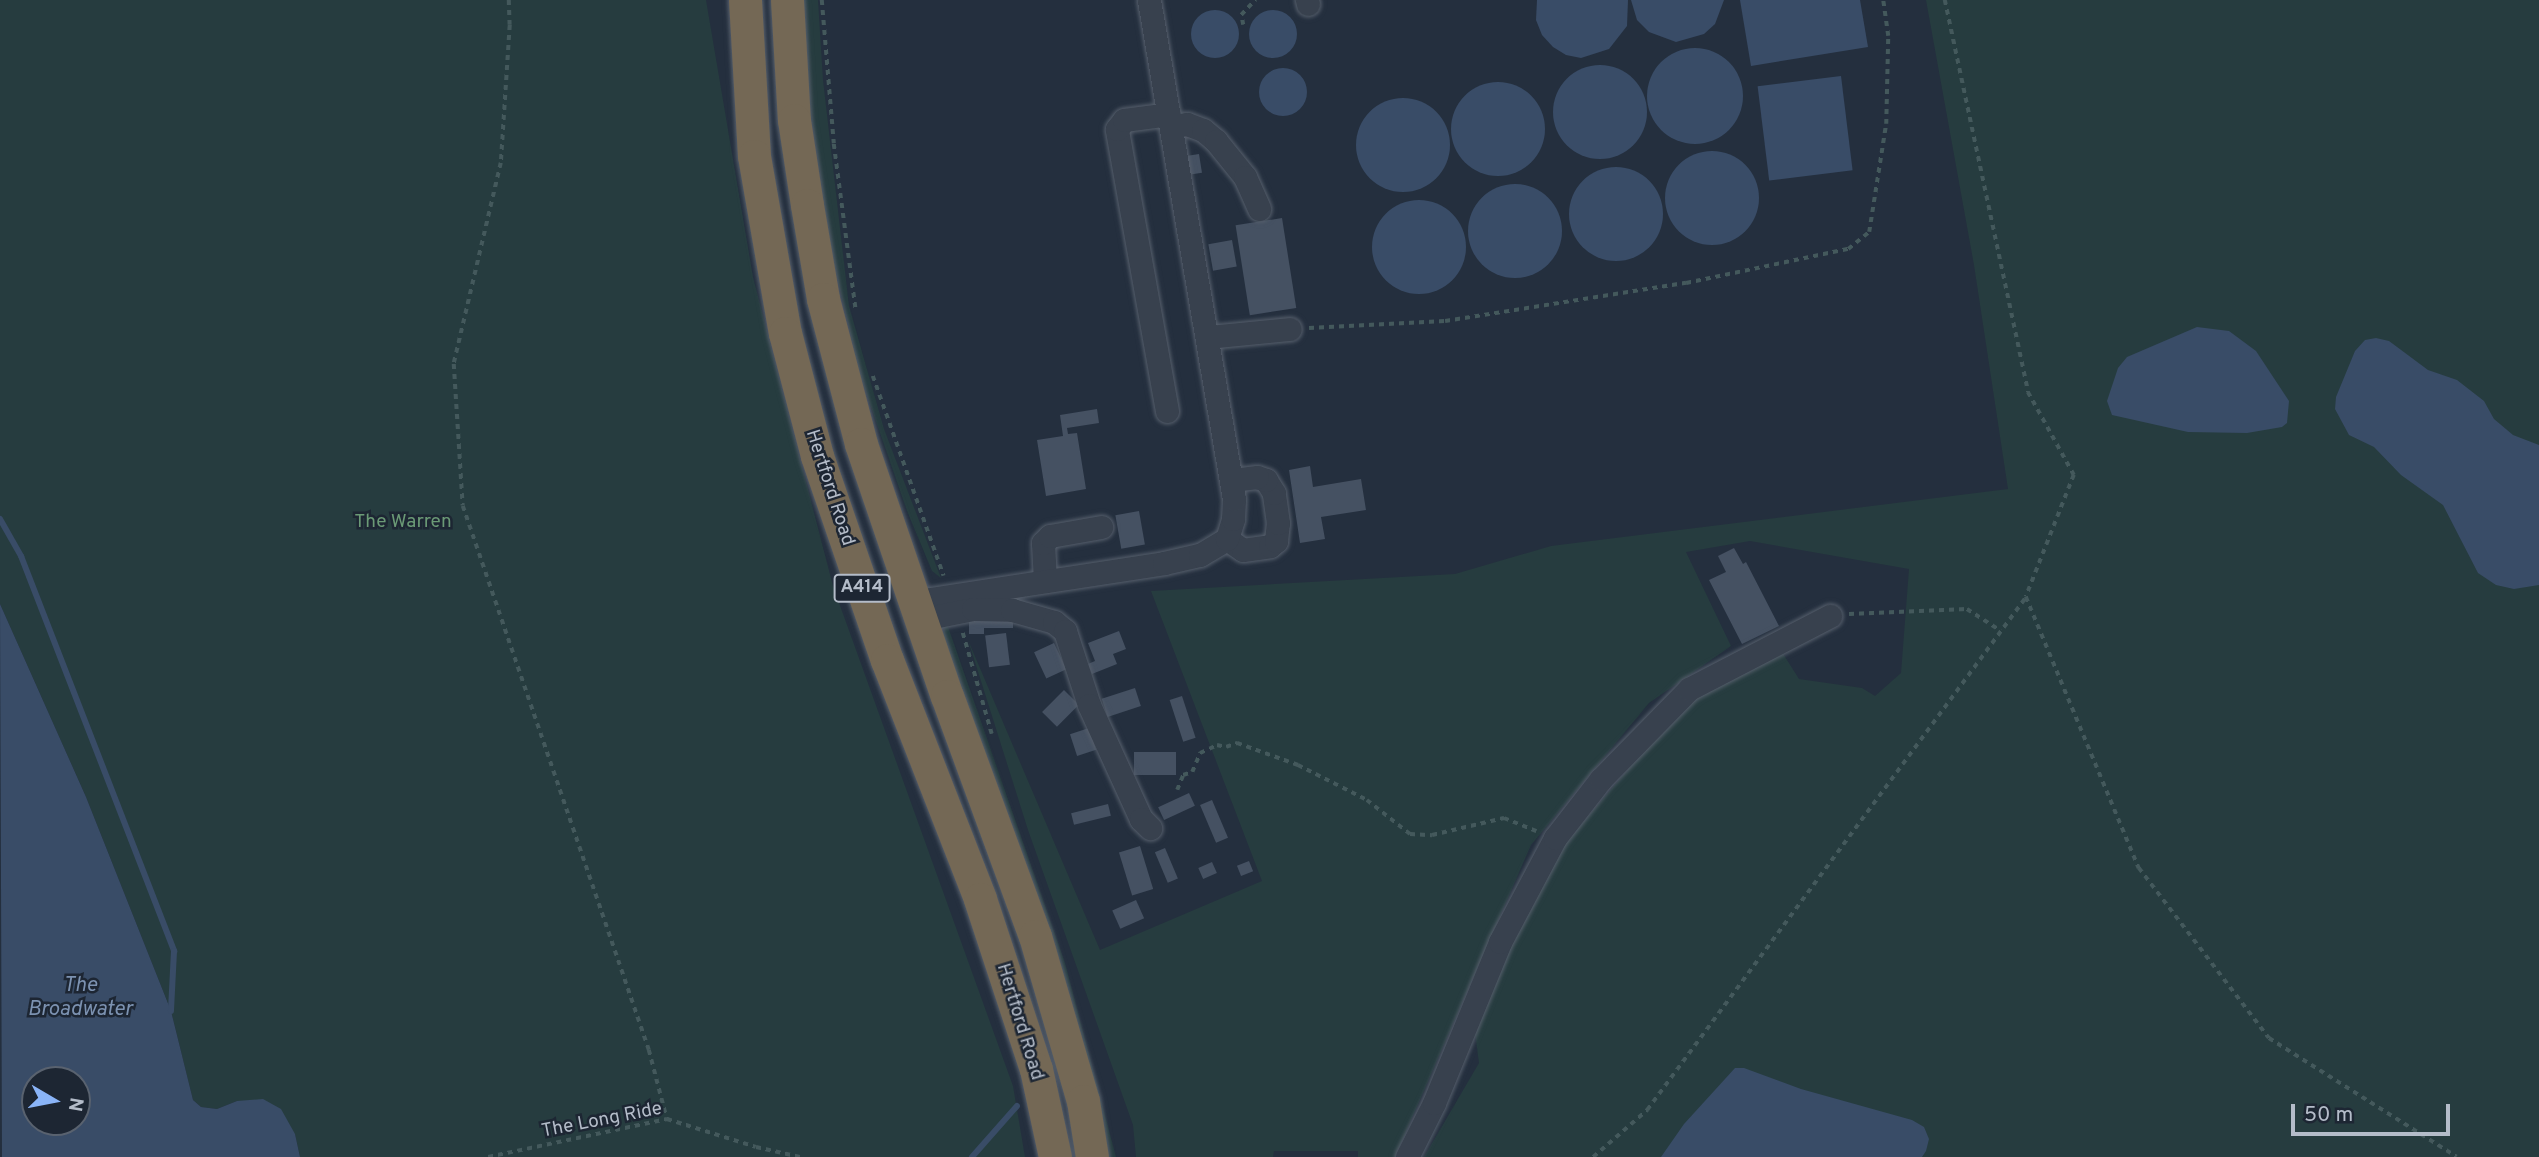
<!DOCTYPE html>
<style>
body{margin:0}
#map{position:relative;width:2539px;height:1157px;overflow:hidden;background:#242f3e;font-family:Overpass,sans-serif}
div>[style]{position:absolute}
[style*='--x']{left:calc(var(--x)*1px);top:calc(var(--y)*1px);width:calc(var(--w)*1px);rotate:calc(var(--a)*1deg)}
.green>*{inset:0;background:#263c3f}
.water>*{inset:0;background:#394c67;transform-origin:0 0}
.round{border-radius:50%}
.stream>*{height:6px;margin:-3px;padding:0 3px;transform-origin:3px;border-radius:3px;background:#394c67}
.building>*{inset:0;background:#455162;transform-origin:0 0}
.path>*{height:3.5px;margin-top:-1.75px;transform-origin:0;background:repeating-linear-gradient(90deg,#44595c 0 5px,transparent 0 10px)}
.roads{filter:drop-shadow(0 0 2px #565f6c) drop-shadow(0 0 2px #565f6c)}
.minor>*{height:23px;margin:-11.5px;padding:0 11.5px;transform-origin:11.5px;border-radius:11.5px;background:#38414e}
.highway>*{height:33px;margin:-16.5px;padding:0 16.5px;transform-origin:16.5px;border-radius:16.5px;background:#746855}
span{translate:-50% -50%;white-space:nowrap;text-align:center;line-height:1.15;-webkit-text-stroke:5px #1d2633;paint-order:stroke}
.shield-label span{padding:2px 5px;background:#1d2633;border:2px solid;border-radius:5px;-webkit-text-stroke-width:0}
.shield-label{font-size:18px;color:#b4bcc9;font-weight:700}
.street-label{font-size:19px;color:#b4bcc9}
.park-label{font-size:19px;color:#6b9a76}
.water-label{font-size:21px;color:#7c92b1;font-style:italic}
.north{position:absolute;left:21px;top:1066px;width:70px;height:70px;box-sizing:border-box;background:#1d2633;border:2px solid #59626f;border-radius:50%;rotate:100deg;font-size:19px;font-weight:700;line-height:28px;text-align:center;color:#b4bcc9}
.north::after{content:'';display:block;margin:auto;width:24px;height:32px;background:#8ab4f8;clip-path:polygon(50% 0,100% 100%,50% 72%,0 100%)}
.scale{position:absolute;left:2291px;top:1104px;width:159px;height:32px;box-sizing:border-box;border:4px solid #b4bcc9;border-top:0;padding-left:9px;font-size:21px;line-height:24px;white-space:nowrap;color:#b4bcc9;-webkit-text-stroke:5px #1d2633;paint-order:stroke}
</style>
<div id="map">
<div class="green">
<div style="clip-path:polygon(0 0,706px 0,753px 277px,833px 586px,1013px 1086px,1025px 1157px,300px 1157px,295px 1134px,237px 1101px,217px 1109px,201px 1107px,193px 1100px,171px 1011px,86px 797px,0 604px)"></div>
<div style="clip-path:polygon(803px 0,818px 0,823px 80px,849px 306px,884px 429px,941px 578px,932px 571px,907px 511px,860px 375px,832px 256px,810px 109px)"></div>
<div style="clip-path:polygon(1926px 0,2539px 0,2539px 1157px,1424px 1157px,1479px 1063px,1474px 1025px,1518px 928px,1562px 847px,1636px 760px,1692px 701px,1782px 652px,1799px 679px,1862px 688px,1875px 696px,1901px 673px,1909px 569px,1750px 541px,1686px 552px,1731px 646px,1649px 703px,1531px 845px,1395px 1157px,1358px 1157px,1358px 1151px,1274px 1151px,1273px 1157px,1136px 1157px,1133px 1125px,1028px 830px,968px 640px,1100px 950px,1262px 881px,1151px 591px,1455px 574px,1551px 546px,2008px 489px,1974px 265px)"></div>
<div style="clip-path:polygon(946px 621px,1065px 963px,1116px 1157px,1108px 1157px,942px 638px)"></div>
</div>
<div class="water">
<div style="clip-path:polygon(1537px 0,1628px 0,1627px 26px,1609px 49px,1581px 58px,1566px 55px,1553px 47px,1542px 35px,1536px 20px)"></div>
<div style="clip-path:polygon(1631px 0,1724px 0,1715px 24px,1704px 34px,1676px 42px,1649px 32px,1637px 20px)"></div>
<div style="clip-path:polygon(1740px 0,1860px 0,1868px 47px,1751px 66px)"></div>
<div class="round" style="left:1249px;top:10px;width:48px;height:48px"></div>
<div class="round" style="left:1191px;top:10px;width:48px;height:48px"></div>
<div class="round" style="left:1647px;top:48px;width:96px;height:96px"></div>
<div class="round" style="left:1553px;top:65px;width:94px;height:94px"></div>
<div class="round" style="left:1259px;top:68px;width:48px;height:48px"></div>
<div style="left:1841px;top:76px;width:95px;height:84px;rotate:83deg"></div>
<div class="round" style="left:1451px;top:82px;width:94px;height:94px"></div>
<div class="round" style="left:1356px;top:98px;width:94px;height:94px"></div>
<div class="round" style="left:1665px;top:151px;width:94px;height:94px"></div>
<div class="round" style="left:1569px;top:167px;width:94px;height:94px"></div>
<div class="round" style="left:1468px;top:184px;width:94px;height:94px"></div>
<div class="round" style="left:1372px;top:200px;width:94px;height:94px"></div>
<div style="clip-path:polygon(2197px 327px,2229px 331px,2256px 351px,2289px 401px,2287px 423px,2282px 427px,2247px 433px,2188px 432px,2112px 415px,2107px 401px,2118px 368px,2127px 357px)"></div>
<div style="clip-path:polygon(2376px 338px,2389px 341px,2428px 370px,2457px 380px,2484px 401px,2494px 419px,2513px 435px,2539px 445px,2539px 585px,2514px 589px,2496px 585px,2478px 573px,2443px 505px,2401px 475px,2374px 447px,2349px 435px,2335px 409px,2336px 397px,2355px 351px,2365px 340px)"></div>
<div style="clip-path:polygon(evenodd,0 604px,86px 797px,171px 1011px,193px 1100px,201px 1107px,217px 1109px,237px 1101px,263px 1099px,281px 1109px,295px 1134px,300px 1157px,2px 1157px,0 604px,35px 1080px,77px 1080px,77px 1122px,35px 1122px,35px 1080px)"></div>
<div style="clip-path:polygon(1735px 1068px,1744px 1068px,1801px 1089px,1912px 1120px,1924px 1127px,1929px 1139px,1926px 1151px,1922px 1157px,1661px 1157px,1684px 1124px)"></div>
</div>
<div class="stream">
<div style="--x:0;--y:519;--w:43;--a:60.4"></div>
<div style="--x:21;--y:556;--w:424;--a:68.8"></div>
<div style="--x:174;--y:951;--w:60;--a:92.9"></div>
<div style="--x:972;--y:1157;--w:68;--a:-48.6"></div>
</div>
<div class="building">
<div style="left:1199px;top:154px;width:19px;height:13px;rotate:81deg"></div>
<div style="left:1282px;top:218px;width:91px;height:47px;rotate:81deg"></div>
<div style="left:1232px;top:240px;width:27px;height:24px;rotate:80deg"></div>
<div style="clip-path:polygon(1097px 409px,1099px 423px,1067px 428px,1068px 434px,1077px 433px,1086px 489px,1046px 496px,1037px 440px,1063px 436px,1060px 415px)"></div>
<div style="clip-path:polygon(1310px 466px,1313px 487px,1361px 479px,1366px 510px,1321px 517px,1325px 539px,1300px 543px,1289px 470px)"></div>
<div style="left:1139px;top:511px;width:34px;height:24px;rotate:80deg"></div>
<div style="clip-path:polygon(1734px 548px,1743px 564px,1746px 562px,1779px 626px,1742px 644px,1709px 580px,1726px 572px,1718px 556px)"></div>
<div style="clip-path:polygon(969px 615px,1013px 615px,1013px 628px,984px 628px,984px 634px,969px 634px)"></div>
<div style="clip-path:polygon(1119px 631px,1126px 649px,1113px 654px,1117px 664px,1092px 674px,1088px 664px,1095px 661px,1088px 643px)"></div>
<div style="left:1006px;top:633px;width:32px;height:21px;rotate:83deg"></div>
<div style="left:1054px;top:643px;width:29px;height:22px;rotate:65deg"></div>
<div style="left:1135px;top:688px;width:19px;height:35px;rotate:72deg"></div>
<div style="left:1064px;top:690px;width:21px;height:31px;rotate:45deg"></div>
<div style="left:1182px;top:696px;width:44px;height:13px;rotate:72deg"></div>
<div style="left:1089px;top:728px;width:23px;height:20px;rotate:72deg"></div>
<div style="left:1134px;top:752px;width:42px;height:23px"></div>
<div style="left:1189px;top:793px;width:14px;height:34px;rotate:65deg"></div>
<div style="left:1212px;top:800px;width:41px;height:13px;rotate:67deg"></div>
<div style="left:1108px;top:804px;width:12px;height:38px;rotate:76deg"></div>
<div style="left:1140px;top:846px;width:45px;height:22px;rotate:73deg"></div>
<div style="left:1165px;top:848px;width:33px;height:11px;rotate:67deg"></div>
<div style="left:1249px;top:861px;width:11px;height:13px;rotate:68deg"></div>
<div style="left:1212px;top:862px;width:12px;height:15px;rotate:66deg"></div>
<div style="left:1136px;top:900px;width:20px;height:26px;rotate:66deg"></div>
</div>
<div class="path">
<div style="--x:509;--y:0;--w:25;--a:88"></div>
<div style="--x:510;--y:25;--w:138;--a:93.7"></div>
<div style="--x:501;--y:163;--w:206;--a:103.2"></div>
<div style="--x:454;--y:364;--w:142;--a:86.4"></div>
<div style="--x:463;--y:506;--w:575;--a:71.12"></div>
<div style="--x:649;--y:1050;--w:71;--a:75.4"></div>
<div style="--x:822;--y:0;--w:144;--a:85.2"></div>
<div style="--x:834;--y:144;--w:168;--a:82.5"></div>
<div style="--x:1945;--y:0;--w:401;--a:78"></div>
<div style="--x:2028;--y:392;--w:95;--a:61"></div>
<div style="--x:2074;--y:475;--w:131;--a:111.5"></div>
<div style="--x:2026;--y:597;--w:294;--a:67.4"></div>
<div style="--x:2139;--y:868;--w:214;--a:52.6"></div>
<div style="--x:2269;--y:1038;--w:222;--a:32.3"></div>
<div style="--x:1243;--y:25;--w:10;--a:-101"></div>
<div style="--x:1241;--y:15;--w:21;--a:-47"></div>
<div style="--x:1309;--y:328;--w:136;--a:-2.9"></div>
<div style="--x:1445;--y:321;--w:244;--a:-9"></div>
<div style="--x:1686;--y:283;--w:166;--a:-11.9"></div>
<div style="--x:1848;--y:249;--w:27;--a:-39"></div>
<div style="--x:1869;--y:232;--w:109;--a:-81.1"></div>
<div style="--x:1886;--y:124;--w:88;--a:-88.7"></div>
<div style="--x:1888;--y:36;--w:36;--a:-98"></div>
<div style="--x:873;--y:376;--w:212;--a:70.5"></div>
<div style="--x:1849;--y:614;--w:118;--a:-2.4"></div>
<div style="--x:1967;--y:609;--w:40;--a:32.9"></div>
<div style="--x:963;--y:633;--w:105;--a:74"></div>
<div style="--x:1177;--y:790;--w:16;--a:-68"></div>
<div style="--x:1183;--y:775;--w:9;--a:-18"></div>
<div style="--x:1192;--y:772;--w:21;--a:-67"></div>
<div style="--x:1200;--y:753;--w:19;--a:-25"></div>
<div style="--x:1217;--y:745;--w:9;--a:13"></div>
<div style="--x:1226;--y:747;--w:12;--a:-20"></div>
<div style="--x:1237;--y:743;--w:65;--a:19.8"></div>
<div style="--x:1298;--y:765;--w:77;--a:26.9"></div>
<div style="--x:1367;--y:800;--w:55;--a:38.3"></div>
<div style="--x:1410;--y:834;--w:22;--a:3"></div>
<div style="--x:1432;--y:835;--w:74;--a:-13.3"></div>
<div style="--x:1504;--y:818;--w:35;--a:22"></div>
<div style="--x:488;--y:1157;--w:183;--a:-12"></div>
<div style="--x:667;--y:1119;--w:93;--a:17.5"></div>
<div style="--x:756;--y:1147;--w:45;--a:12.8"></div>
<div style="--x:1593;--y:1157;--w:72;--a:-41"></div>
<div style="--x:1647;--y:1110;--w:638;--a:-53.54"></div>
</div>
<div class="roads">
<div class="minor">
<div style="--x:1307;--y:0;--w:4;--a:76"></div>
<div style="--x:1171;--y:126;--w:16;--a:-7"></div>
<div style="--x:1187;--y:124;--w:17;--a:21"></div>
<div style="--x:1203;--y:130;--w:17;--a:40"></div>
<div style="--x:1216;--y:141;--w:46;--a:51.1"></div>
<div style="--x:1245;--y:177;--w:35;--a:66"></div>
<div style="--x:1208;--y:337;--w:82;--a:-5.6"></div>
<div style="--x:1167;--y:411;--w:286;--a:-100.1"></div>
<div style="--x:1117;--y:129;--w:11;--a:-52"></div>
<div style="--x:1124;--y:120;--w:45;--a:-7.6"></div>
<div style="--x:1227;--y:539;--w:19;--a:35"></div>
<div style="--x:1243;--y:550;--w:27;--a:-8"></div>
<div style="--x:1270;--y:546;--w:8;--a:-40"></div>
<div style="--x:1276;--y:541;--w:18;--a:-84"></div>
<div style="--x:1278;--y:523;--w:30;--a:-98"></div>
<div style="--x:1274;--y:493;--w:15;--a:-122"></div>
<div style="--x:1266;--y:480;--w:9;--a:-162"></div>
<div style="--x:1257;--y:477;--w:26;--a:173"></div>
<div style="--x:1045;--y:581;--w:38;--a:-93"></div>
<div style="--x:1043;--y:543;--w:10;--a:-45"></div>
<div style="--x:1050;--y:536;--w:52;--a:-10"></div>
<div style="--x:917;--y:601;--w:250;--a:-8.7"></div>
<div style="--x:1164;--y:563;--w:37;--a:-13"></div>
<div style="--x:1200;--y:555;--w:31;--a:-31"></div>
<div style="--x:1227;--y:539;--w:21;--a:-73"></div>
<div style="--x:1233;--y:519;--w:20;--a:-87"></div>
<div style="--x:1234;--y:499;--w:506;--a:-99.67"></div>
<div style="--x:923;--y:619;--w:51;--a:-11.3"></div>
<div style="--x:973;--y:609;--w:39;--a:1"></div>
<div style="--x:1012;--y:610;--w:44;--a:15.9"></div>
<div style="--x:1054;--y:622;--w:14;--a:39"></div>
<div style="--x:1065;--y:631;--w:78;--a:72"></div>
<div style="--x:1089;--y:705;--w:125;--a:65.5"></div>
<div style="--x:1141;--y:819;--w:13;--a:45"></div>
<div style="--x:1407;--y:1157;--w:60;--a:-63.4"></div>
<div style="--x:1434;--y:1103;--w:174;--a:-67.7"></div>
<div style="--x:1500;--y:942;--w:118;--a:-62.1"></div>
<div style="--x:1555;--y:838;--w:75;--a:-52.1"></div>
<div style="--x:1601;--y:779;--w:126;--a:-45.6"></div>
<div style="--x:1689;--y:689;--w:159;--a:-27.4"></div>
</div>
<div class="highway">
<div style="--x:745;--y:0;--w:156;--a:86.7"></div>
<div style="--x:754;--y:156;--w:180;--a:80.1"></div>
<div style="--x:785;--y:333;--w:127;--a:75.4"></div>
<div style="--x:817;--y:456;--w:216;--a:71.1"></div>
<div style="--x:887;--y:660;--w:256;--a:68.7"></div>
<div style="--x:980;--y:899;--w:179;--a:71.8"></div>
<div style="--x:1036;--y:1069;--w:90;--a:77.8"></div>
<div style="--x:787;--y:0;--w:120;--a:86.7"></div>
<div style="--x:794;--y:120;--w:86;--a:81.3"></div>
<div style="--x:807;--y:205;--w:95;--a:80.3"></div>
<div style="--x:823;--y:299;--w:150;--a:75.3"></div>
<div style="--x:861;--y:444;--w:266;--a:71.2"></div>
<div style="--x:947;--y:696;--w:256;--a:69.9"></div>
<div style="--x:1035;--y:936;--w:172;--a:73.8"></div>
<div style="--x:1083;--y:1101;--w:57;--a:80.9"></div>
</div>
</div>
<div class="shield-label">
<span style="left:862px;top:588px">A414</span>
</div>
<div class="street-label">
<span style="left:829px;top:488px;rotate:72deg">Hertford Road</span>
<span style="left:1019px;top:1022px;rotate:73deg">Hertford Road</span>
<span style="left:602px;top:1121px;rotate:-11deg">The Long Ride</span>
</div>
<div class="park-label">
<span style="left:403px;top:523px">The Warren</span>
</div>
<div class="water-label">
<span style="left:80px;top:998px">The<br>Broadwater</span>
</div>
<div class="north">N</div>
<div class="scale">50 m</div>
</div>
